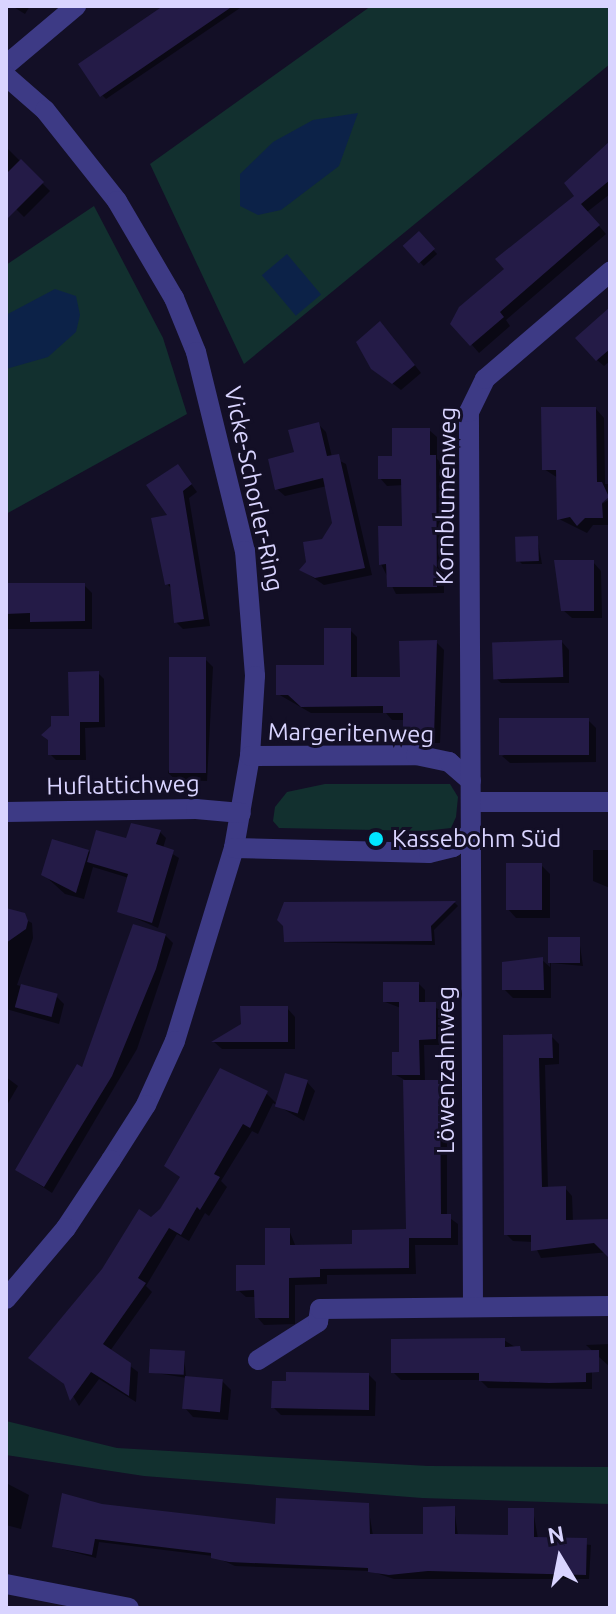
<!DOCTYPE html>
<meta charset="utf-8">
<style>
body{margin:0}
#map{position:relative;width:616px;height:1614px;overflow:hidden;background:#130f26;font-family:Ubuntu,sans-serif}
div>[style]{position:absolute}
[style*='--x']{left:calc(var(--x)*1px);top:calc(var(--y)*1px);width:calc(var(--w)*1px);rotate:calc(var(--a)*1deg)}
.green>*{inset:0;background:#12302f}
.water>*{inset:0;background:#0c2248;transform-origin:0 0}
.shadow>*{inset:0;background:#0007;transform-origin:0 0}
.building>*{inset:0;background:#241b47;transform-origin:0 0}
.minor>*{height:20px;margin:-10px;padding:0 10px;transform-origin:10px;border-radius:10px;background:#3d3a85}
.dots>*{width:22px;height:22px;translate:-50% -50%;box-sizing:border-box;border:4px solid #130f26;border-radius:50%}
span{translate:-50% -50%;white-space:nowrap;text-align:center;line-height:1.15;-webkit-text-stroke:6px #130f26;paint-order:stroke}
.street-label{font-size:24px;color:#d9d4ff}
.poi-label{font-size:24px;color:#d9d4ff}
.left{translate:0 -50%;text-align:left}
.frame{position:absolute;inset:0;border:8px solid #d9d4ff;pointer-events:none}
.north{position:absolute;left:520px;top:1518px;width:80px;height:80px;-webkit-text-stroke:6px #130f26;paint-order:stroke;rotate:350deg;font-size:22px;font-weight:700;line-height:32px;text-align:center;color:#d9d4ff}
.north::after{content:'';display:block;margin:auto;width:28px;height:36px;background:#d9d4ff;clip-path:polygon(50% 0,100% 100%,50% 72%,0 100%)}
</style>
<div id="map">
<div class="green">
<div style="clip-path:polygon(371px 6px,610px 6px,610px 64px,244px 364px,150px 164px)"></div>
<div style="clip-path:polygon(94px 206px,163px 338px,187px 414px,6px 514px,6px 265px)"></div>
<div style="clip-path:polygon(325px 784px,450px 784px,458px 797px,456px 817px,451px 828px,424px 831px,279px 828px,273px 821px,275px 807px,287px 792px)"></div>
<div style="clip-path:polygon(6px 1421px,117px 1448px,428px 1466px,610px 1467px,610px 1504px,422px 1498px,144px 1476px,6px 1455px)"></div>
</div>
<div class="water">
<div style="clip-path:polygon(358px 113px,339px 166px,281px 210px,258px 215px,240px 206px,240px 174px,273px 142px,313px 120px)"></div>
<div style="left:287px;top:254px;width:53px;height:33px;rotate:50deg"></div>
<div style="clip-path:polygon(55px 289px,76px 296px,80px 315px,76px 332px,48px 357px,6px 369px,6px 315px)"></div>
</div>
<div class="shadow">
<div style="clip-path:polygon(12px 6px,30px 6px,25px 14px)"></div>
<div style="clip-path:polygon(167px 6px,243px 6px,106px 99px,102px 95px)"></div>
<div style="clip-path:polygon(610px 143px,610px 194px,587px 212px,606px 234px,506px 320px,510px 326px,479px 353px,453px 323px,577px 196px)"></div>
<div style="clip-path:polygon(6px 147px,50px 191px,24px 217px,12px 205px,6px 208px)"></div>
<div style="left:419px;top:234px;width:27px;height:18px;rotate:48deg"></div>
<div style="clip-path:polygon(610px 310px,610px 361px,604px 366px,597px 360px)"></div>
<div style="clip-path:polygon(387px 330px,421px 373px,401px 390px,373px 368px)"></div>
<div style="clip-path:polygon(596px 409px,604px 418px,605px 484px,610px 484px,610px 493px,594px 509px,610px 499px,610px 525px,593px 525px,587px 533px,559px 519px,558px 478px,544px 469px)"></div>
<div style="clip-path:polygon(319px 425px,326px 432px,332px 457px,346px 464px,372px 575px,324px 585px,302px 570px,334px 523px,327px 486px,285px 496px,277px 489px)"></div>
<div style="clip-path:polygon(429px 430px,437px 437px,437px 459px,443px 465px,444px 593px,396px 594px,381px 564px,404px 528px,404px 485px,387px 486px,380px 478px,394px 458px)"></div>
<div style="clip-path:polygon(178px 466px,197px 492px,189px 498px,210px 626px,183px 629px,176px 622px,172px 589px,167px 584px)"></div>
<div style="clip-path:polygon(537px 538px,542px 564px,522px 564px,518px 560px)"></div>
<div style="clip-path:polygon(593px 562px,601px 571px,602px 618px,572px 618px,563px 610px)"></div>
<div style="clip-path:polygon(6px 585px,84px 585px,92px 593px,92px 629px,6px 629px)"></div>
<div style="clip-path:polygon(350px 630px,357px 637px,357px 679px,402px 679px,436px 642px,444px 650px,440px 743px,413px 743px,405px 736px,405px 720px,392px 720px,386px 713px,311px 713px,278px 694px,326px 667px)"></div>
<div style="clip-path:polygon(562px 642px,569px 650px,569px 683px,501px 683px,494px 676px)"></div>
<div style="clip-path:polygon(205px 659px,213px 667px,207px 781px,176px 780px,168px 773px)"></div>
<div style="clip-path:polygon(98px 673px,104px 679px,105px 727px,85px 728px,86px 760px,56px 760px,50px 754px)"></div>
<div style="clip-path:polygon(588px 720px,596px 728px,596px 762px,510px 763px,502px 756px)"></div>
<div style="clip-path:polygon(160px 832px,166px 838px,163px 848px,179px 858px,158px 928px,119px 911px,129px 878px,93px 867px,84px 899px,65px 894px,44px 875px,88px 852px)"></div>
<div style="clip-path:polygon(593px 850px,610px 850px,610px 888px,593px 881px)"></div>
<div style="clip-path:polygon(541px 865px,550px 874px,550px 918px,516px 918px,508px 909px)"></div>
<div style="clip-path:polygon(455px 903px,458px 906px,434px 930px,435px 945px,286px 942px,285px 904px)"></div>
<div style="clip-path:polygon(6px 910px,32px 923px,33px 938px,17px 985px,56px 996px,64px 1004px,59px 1024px,6px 1009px)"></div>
<div style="clip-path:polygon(165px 935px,173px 943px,137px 1049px,52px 1193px,17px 1170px)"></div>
<div style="clip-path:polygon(550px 939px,579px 939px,583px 966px,551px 963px,551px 998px,513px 998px,504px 989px,542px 960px,550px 967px)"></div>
<div style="clip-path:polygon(419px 984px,425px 990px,425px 1004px,441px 1010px,441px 1045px,424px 1045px,425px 1082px,439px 1082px,447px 1089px,447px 1216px,458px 1224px,458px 1245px,415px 1245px,416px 1274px,327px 1275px,327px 1284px,295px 1285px,295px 1324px,264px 1325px,257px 1317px,256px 1297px,246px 1297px,238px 1290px,267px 1267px,289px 1230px,296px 1247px,354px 1246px,408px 1231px,405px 1080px,394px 1074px,401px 1054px,401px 1008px,385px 1002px)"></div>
<div style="clip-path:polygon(287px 1008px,295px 1017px,295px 1049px,222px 1049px,214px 1042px)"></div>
<div style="clip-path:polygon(551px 1036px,559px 1044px,559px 1064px,545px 1065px,548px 1189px,565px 1188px,572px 1196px,573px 1222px,610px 1221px,610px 1252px,541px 1258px,533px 1242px,513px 1241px,506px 1234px,505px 1037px)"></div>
<div style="clip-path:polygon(6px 1077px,18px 1086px,7px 1105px,6px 1104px)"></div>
<div style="clip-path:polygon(307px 1082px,315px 1091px,304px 1121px,273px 1103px,258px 1134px,252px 1131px,221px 1181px,227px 1187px,209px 1216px,205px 1213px,189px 1241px,177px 1234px,146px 1286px,152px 1292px,110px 1351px,138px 1372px,136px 1402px,99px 1379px,79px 1406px,67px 1386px,38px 1365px,161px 1210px,182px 1178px,167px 1166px,266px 1093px,276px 1103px)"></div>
<div style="clip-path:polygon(504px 1340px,524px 1353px,592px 1360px,592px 1389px,488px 1388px,480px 1380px,401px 1380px,393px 1372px)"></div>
<div style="clip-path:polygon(610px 1344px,610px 1367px,586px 1345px)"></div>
<div style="clip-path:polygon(184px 1353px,186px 1378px,222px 1381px,231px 1390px,228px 1420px,193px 1417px,185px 1408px,187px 1378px,150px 1372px)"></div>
<div style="clip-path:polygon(369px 1375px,376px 1382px,375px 1416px,281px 1415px,273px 1407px)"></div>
<div style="clip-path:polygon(6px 1483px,29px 1495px,21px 1529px,6px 1525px)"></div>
<div style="clip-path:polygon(368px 1505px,373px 1536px,425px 1536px,454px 1508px,458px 1536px,510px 1537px,533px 1510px,538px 1539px,591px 1545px,589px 1579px,394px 1579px,370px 1571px,235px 1566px,213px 1556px,99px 1542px,96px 1558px,54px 1547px,102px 1506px,277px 1527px)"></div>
</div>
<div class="building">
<div style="clip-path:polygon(163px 6px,233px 6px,100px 97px,78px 64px)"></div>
<div style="clip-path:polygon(610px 141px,610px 180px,581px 204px,600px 225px,500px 312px,504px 317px,470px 346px,450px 324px,459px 307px,504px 269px,495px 259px,574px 196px,564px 183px)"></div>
<div style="clip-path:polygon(21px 159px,44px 182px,6px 220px,6px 174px)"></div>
<div style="left:419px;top:231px;width:24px;height:22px;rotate:48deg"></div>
<div style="clip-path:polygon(610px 307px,610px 349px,596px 361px,575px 338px)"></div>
<div style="clip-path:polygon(380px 321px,415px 365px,392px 384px,371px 369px,356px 342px)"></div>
<div style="clip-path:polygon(541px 407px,596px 407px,597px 482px,602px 482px,609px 497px,602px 503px,603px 518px,585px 518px,577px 526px,570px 517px,557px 520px,556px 470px,542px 470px)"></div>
<div style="clip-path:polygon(319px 422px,327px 456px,339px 454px,365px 568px,315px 578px,299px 570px,306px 562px,303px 542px,322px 539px,332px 523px,323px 478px,275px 490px,268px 459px,294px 452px,288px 430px)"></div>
<div style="clip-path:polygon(392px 428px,430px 428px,430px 455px,436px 455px,437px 587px,387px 587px,386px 564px,379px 565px,378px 526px,402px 526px,401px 479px,378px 479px,378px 456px,392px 456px)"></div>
<div style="clip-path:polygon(178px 464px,192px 484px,183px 491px,204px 619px,174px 623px,170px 584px,165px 585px,151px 518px,167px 515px,146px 485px)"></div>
<div style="left:538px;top:536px;width:25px;height:23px;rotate:88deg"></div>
<div style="clip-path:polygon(554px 560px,594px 560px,594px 611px,561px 611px)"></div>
<div style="clip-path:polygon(6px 583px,85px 583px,85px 621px,30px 622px,30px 613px,6px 614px)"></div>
<div style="clip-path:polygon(324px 628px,351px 628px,351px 677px,400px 677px,399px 641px,437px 640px,434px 737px,403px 737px,403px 713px,383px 713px,383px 706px,301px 707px,288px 695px,276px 695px,276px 665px,324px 665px)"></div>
<div style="left:562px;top:640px;width:37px;height:70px;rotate:88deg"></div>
<div style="left:169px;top:657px;width:37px;height:116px"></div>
<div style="clip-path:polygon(99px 671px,99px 722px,80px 722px,80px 755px,48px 755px,48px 740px,41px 735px,51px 726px,51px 716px,69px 716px,68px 672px)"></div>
<div style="left:589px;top:718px;width:37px;height:90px;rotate:90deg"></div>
<div style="clip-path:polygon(131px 823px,161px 830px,156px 844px,174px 850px,152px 923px,117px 912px,128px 874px,87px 862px,96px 830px,126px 838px)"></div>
<div style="clip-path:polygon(52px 839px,89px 850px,76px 893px,41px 875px)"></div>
<div style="left:542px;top:863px;width:47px;height:36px;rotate:90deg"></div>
<div style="clip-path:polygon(456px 901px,431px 926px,432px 941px,284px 942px,283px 926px,277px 920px,284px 902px)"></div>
<div style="clip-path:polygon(6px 908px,25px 913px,28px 921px,26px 929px,6px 943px)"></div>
<div style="clip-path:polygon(133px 924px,166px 934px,156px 969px,112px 1076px,44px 1187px,15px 1170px,77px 1064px,82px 1067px)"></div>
<div style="left:548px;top:937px;width:32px;height:26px"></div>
<div style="clip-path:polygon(543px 957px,544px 990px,502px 990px,502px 962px)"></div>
<div style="clip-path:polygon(383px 982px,419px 982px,419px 1002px,436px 1002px,436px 1039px,419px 1040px,420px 1075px,392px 1075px,392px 1052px,399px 1052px,399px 1002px,383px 1002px)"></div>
<div style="left:21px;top:984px;width:38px;height:24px;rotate:15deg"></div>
<div style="clip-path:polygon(240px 1006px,288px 1006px,288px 1042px,211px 1042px,241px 1024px)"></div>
<div style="clip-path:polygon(552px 1034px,553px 1058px,539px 1058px,542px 1187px,566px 1186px,566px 1220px,610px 1219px,610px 1259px,594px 1243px,531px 1251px,531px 1235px,504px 1235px,503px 1035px)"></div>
<div style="clip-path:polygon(220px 1068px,268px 1091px,250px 1128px,243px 1124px,214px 1174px,220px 1177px,200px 1210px,197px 1207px,181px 1235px,169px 1228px,138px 1278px,146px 1283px,103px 1344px,131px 1363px,129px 1396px,91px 1372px,70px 1401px,64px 1384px,28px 1358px,102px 1269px,139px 1209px,151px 1217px,160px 1209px,180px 1177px,164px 1166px)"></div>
<div style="left:285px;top:1073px;width:24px;height:35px;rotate:17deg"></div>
<div style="clip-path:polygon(403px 1080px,440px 1080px,441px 1214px,451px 1214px,451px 1238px,409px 1238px,409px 1268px,320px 1269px,320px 1277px,289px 1278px,289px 1318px,255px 1318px,254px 1290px,236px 1291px,236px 1265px,265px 1265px,265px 1228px,290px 1228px,290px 1245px,352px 1244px,352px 1230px,406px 1229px)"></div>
<div style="clip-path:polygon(505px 1338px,505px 1347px,520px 1346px,521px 1351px,599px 1350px,599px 1372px,586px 1373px,586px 1382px,549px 1383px,479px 1381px,479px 1373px,391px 1373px,391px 1339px)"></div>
<div style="left:150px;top:1349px;width:35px;height:24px;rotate:3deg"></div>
<div style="clip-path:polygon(286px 1372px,369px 1373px,369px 1410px,271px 1408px,272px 1381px,286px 1381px)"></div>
<div style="left:185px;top:1376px;width:38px;height:33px;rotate:5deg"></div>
<div style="clip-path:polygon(62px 1493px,102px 1504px,275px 1524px,276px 1498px,369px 1503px,370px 1534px,423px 1534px,423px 1507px,455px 1506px,455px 1534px,508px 1535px,508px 1508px,534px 1508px,534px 1537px,587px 1538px,586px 1575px,428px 1571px,389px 1575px,368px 1572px,368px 1568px,229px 1562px,211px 1558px,211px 1553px,95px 1539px,92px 1555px,52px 1547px)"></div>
</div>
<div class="minor">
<div style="--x:6;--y:65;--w:92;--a:-40.1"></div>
<div style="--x:6;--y:76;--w:52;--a:41.1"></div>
<div style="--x:45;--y:110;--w:116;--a:51.6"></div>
<div style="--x:117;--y:201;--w:113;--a:59.6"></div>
<div style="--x:174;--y:298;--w:58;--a:67.8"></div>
<div style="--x:196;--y:352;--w:205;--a:76.2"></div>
<div style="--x:245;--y:551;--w:125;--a:85.4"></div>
<div style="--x:255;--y:676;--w:80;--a:93.6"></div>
<div style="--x:250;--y:756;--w:93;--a:99.9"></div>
<div style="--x:234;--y:848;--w:202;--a:107"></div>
<div style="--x:175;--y:1041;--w:70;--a:114.4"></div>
<div style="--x:146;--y:1105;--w:65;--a:122.5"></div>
<div style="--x:111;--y:1160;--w:82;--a:123.5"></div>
<div style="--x:66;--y:1228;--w:93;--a:130.2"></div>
<div style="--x:250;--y:756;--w:166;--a:-0.3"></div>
<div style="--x:416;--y:755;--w:34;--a:12"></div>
<div style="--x:449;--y:762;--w:29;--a:41"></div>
<div style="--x:471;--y:802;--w:139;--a:0"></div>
<div style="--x:6;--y:812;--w:190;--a:-0.9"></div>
<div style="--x:196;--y:809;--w:45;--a:5.1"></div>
<div style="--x:234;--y:848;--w:195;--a:1.5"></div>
<div style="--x:429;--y:853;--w:25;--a:-14"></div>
<div style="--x:453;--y:847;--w:22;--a:-39"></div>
<div style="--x:473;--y:1307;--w:895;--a:-90.26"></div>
<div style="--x:469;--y:412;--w:37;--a:-64"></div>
<div style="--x:485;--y:379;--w:165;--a:-40.6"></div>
<div style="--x:258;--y:1360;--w:71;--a:-32.3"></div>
<div style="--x:318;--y:1322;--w:13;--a:-81"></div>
<div style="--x:320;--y:1309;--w:290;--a:-0.6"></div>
<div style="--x:6;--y:1584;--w:125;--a:11"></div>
</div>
<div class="dots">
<div style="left:376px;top:839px;background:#00e5ff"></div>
</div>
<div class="street-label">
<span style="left:254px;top:489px;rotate:78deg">Vicke-Schorler-Ring</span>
<span style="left:446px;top:496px;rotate:-89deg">Kornblumenweg</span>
<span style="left:351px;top:733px;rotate:1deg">Margeritenweg</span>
<span style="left:123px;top:785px;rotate:-1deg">Huflattichweg</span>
<span style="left:446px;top:1070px;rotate:-90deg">Löwenzahnweg</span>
</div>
<div class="poi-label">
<span class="left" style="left:392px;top:839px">Kassebohm Süd</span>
</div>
<div class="frame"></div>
<div class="north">N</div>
</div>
